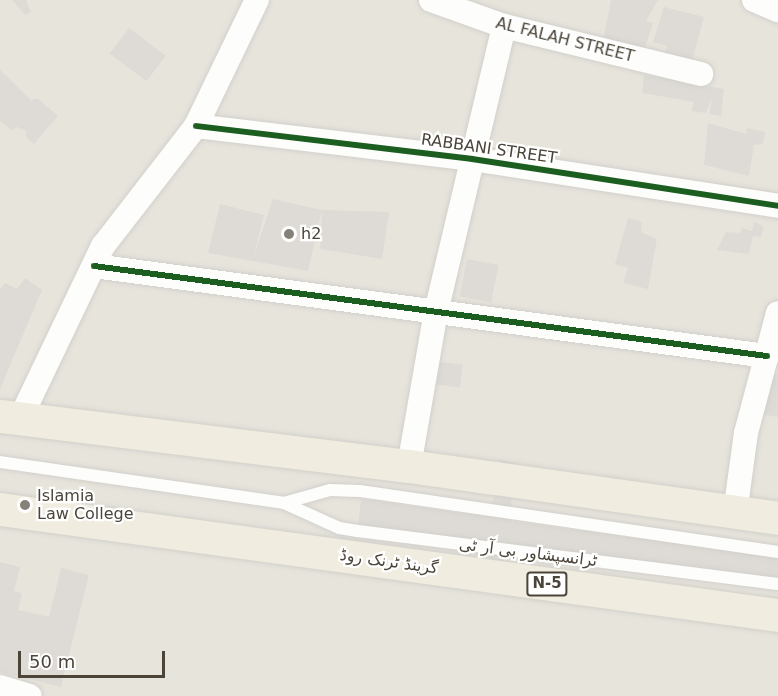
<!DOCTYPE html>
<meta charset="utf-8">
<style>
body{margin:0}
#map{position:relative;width:778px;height:696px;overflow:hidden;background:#f4f2ee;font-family:"DejaVu Sans","Noto Sans Arabic",sans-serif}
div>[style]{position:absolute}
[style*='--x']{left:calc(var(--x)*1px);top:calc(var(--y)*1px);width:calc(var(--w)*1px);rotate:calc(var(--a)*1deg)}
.residential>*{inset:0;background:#e7e4dc;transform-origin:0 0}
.building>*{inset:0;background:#dedbd6;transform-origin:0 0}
.roads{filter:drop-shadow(0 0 2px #d2d0cb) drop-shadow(0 0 2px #d2d0cb)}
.service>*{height:12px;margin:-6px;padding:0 6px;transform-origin:6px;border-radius:6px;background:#fdfdfc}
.minor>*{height:24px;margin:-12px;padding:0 12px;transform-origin:12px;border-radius:12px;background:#fdfdfc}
.trunk>*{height:33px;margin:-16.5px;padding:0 16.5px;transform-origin:16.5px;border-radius:16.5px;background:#f0ece0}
.cycleway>*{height:6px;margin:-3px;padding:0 3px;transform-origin:3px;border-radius:3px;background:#1b5e20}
.dots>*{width:16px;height:16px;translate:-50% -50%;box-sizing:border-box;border:3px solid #fff;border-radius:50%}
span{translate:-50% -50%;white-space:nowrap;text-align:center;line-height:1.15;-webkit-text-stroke:4.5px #fff;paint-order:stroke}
.shield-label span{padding:2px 4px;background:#fff;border:2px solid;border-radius:4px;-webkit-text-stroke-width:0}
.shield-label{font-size:15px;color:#4b4439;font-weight:700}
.street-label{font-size:16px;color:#4b4439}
.poi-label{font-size:16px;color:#4b4439}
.left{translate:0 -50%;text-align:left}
.scale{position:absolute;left:18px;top:651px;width:147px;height:27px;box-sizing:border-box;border:3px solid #4b4439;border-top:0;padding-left:8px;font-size:18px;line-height:21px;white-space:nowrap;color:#4b4439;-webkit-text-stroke:4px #fff;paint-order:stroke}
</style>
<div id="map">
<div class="residential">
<div style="left:0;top:0;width:778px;height:696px"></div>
</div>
<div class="building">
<div style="clip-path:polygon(12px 0,26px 0,31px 12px,25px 15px)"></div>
<div style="clip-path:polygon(611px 0,658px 0,646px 21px,653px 23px,644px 51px,603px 41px)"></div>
<div style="clip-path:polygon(664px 7px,704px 17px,692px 61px,664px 57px,667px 46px,653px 42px)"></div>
<div style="left:129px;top:28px;width:46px;height:32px;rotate:37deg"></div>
<div style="clip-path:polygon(0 70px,31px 100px,37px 98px,58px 116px,34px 144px,25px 135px,27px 132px,17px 127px,11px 130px,0 121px)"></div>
<div style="clip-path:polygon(644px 75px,724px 89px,721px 116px,709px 114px,712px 97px,706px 113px,691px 111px,694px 102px,642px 93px)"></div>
<div style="clip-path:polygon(708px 123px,746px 134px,747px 128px,765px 132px,763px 144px,754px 145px,749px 176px,704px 165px)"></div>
<div style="clip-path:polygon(273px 199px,322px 210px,308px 271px,208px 253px,220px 204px,264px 215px,254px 255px)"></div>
<div style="clip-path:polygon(322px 210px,389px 212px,382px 259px,320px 249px)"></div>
<div style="clip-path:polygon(628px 218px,642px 222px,641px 232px,657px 239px,648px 289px,623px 283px,628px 268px,615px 264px)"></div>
<div style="clip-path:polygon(754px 221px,764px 227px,761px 237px,753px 236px,749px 254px,717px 250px,726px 232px,740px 233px,742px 228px,752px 231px)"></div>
<div style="left:467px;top:259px;width:32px;height:38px;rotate:11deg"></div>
<div style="clip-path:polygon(25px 278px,42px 290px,0 389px,0 290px,5px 283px,17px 289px)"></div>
<div style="left:432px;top:361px;width:31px;height:23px;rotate:7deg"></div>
<div style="clip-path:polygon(765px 372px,778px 375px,778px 417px,758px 414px)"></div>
<div style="clip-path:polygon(499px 459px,516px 463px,509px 521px,778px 557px,778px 581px,506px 544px,500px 591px,482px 589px,488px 542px,358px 526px,361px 499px,491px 517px)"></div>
<div style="clip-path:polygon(0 562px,20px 567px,14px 591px,22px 593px,18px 610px,49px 617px,61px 568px,89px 575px,61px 687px,0 672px)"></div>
</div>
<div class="roads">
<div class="service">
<div style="--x:0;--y:462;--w:287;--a:8.2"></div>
<div style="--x:778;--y:552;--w:423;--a:-171.7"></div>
<div style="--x:359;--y:491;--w:29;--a:-178"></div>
<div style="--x:330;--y:490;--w:48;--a:164.2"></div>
<div style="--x:284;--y:503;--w:60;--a:24.4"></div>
<div style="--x:339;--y:528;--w:19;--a:9"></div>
<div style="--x:358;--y:531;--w:423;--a:7.2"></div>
</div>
<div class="minor">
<div style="--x:431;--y:0;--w:77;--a:19.6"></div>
<div style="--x:504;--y:26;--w:203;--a:13.7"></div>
<div style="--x:754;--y:0;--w:26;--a:23"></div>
<div style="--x:196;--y:126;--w:278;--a:6.8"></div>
<div style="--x:472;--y:159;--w:310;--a:8.7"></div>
<div style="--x:94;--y:266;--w:679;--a:7.62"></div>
<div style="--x:20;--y:419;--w:192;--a:-64.4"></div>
<div style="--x:103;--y:246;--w:152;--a:-52.2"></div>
<div style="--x:196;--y:126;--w:140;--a:-64.2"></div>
<div style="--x:409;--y:466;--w:156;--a:-80.1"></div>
<div style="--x:436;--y:312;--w:294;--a:-76.6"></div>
<div style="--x:735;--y:513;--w:81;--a:-82.2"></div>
<div style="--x:746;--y:433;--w:124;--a:-75.1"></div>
<div style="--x:0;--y:687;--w:31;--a:17"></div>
</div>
<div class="trunk">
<div style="--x:0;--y:416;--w:412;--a:7"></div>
<div style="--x:409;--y:466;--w:373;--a:8"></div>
<div style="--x:0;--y:509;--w:785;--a:7.76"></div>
</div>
</div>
<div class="cycleway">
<div style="--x:196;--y:126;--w:278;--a:6.8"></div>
<div style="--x:472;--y:159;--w:310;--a:8.7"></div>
<div style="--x:94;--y:266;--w:679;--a:7.62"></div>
</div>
<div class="dots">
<div style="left:289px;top:234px;background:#868178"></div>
<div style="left:25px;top:505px;background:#868178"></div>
</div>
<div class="shield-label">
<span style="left:547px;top:584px">N-5</span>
</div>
<div class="street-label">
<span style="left:565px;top:40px;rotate:14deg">AL FALAH STREET</span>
<span style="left:489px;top:149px;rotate:8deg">RABBANI STREET</span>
<span style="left:528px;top:553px;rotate:7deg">ٹرانسپشاور بی آر ٹی</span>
<span style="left:389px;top:562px;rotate:8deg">گرینڈ ٹرنک روڈ</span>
</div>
<div class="poi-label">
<span class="left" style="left:301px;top:234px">h2</span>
<span class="left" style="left:37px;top:505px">Islamia<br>Law College</span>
</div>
<div class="scale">50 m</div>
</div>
